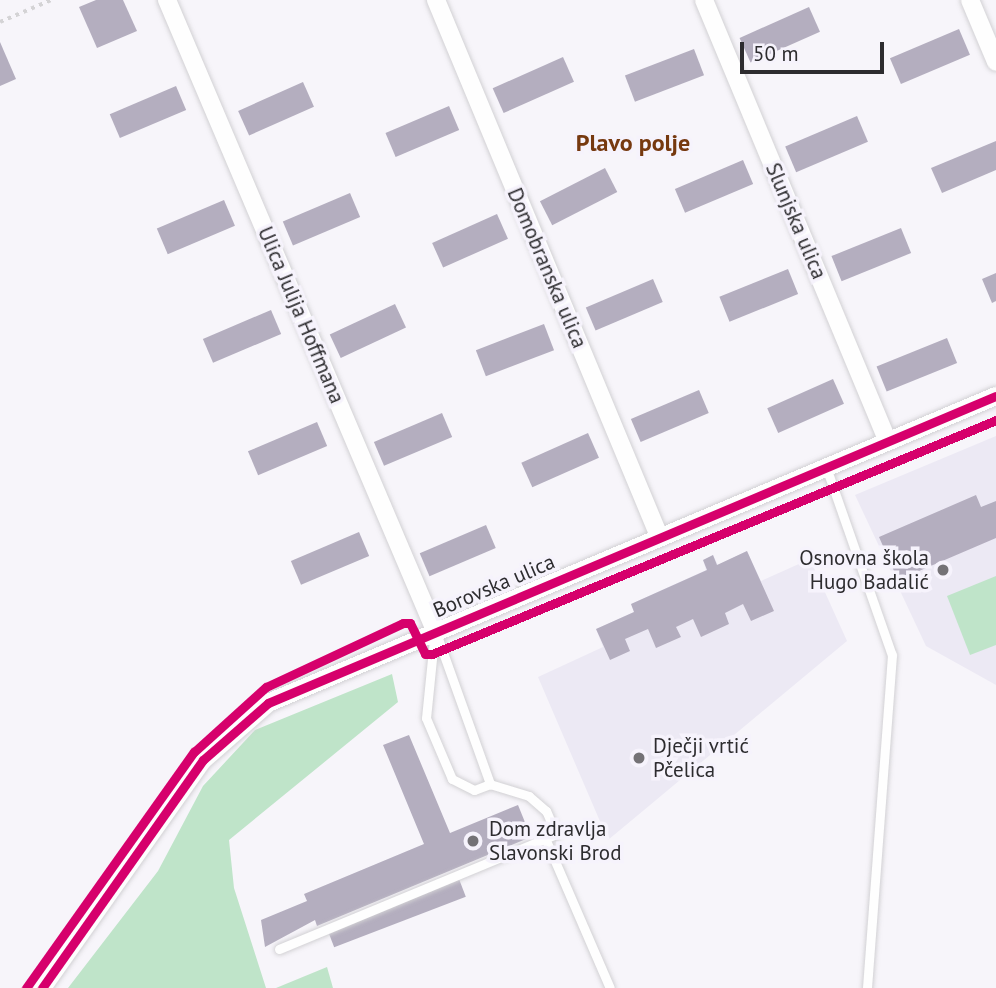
<!DOCTYPE html>
<meta charset="utf-8">
<style>
body{margin:0}
#map{position:relative;width:996px;height:988px;overflow:hidden;background:#f7f5fa;font-family:"PT Sans",sans-serif}
div>[style]{position:absolute}
[style*='--x']{left:calc(var(--x)*1px);top:calc(var(--y)*1px);width:calc(var(--w)*1px);rotate:calc(var(--a)*1deg)}
.built>*{inset:0;background:#ece9f4}
.green>*{inset:0;background:#bfe4c9}
.building>*{inset:0;background:#b4aebf;transform-origin:0 0}
.path>*{height:3.5px;margin-top:-1.75px;transform-origin:0;background:repeating-linear-gradient(90deg,#d4d3d5 0 3.5px,transparent 0 8.5px)}
.roads{filter:drop-shadow(0 0 2px #d2d1d4) drop-shadow(0 0 2px #d2d1d4)}
.service>*{height:9px;margin:-4.5px;padding:0 4.5px;transform-origin:4.5px;border-radius:4.5px;background:#fefefe}
.minor>*{height:18px;margin:-9px;padding:0 9px;transform-origin:9px;border-radius:9px;background:#fefefe}
.cycleway>*{height:9px;margin:-4.5px;padding:0 4.5px;transform-origin:4.5px;border-radius:4.5px;background:#d6006c}
.dots>*{width:19px;height:19px;translate:-50% -50%;box-sizing:border-box;border:4px solid #f6f3fc;border-radius:50%}
span{translate:-50% -50%;white-space:nowrap;text-align:center;line-height:1.15;-webkit-text-stroke:7px #f6f3fc;paint-order:stroke}
.street-label{font-size:21px;color:#2d2c2f}
.poi-label{font-size:21px;color:#2d2c2f}
.right{translate:-100% -50%;text-align:right}
.left{translate:0 -50%;text-align:left}
.quarter-label{font-size:24px;color:#76390f;font-weight:700}
.scale{position:absolute;left:740px;top:42px;width:144px;height:32px;box-sizing:border-box;border:4px solid #2d2c2f;border-top:0;padding-left:9px;font-size:21px;line-height:24px;white-space:nowrap;color:#2d2c2f;-webkit-text-stroke:5px #f6f3fc;paint-order:stroke}
</style>
<div id="map">
<div class="built">
<div style="clip-path:polygon(996px 436px,996px 685px,926px 646px,855px 495px)"></div>
<div style="clip-path:polygon(747px 551px,761px 581px,810px 559px,847px 641px,608px 840px,538px 677px,603px 647px,596px 629px,634px 612px,631px 604px,706px 570px,703px 560px,713px 555px,718px 565px)"></div>
</div>
<div class="green">
<div style="clip-path:polygon(996px 576px,996px 645px,970px 655px,947px 596px)"></div>
<div style="clip-path:polygon(392px 674px,398px 702px,229px 840px,234px 888px,266px 988px,68px 988px,158px 871px,203px 786px,255px 730px)"></div>
<div style="clip-path:polygon(327px 967px,333px 988px,276px 988px)"></div>
</div>
<div class="building">
<div style="clip-path:polygon(96px 0,123px 0,137px 31px,97px 48px,79px 7px)"></div>
<div style="left:809px;top:7px;width:27px;height:76px;rotate:66deg"></div>
<div style="left:959px;top:29px;width:28px;height:75px;rotate:67deg"></div>
<div style="clip-path:polygon(0 42px,16px 79px,0 86px)"></div>
<div style="left:694px;top:49px;width:28px;height:74px;rotate:69deg"></div>
<div style="left:563px;top:57px;width:27px;height:77px;rotate:66deg"></div>
<div style="left:303px;top:82px;width:27px;height:71px;rotate:66deg"></div>
<div style="left:176px;top:86px;width:26px;height:72px;rotate:67deg"></div>
<div style="left:449px;top:106px;width:26px;height:69px;rotate:67deg"></div>
<div style="left:857px;top:116px;width:28px;height:78px;rotate:67deg"></div>
<div style="clip-path:polygon(996px 141px,996px 170px,942px 193px,931px 168px)"></div>
<div style="left:743px;top:160px;width:26px;height:74px;rotate:67deg"></div>
<div style="left:605px;top:168px;width:27px;height:73px;rotate:63deg"></div>
<div style="left:350px;top:193px;width:26px;height:73px;rotate:67deg"></div>
<div style="left:224px;top:200px;width:28px;height:73px;rotate:67deg"></div>
<div style="left:497px;top:214px;width:27px;height:71px;rotate:66deg"></div>
<div style="left:901px;top:228px;width:27px;height:75px;rotate:68deg"></div>
<div style="left:788px;top:269px;width:27px;height:74px;rotate:68deg"></div>
<div style="clip-path:polygon(996px 273px,996px 301px,992px 303px,982px 279px)"></div>
<div style="left:653px;top:279px;width:25px;height:73px;rotate:67deg"></div>
<div style="left:395px;top:304px;width:26px;height:72px;rotate:65deg"></div>
<div style="left:271px;top:310px;width:26px;height:74px;rotate:67deg"></div>
<div style="left:544px;top:324px;width:28px;height:73px;rotate:69deg"></div>
<div style="left:947px;top:338px;width:27px;height:76px;rotate:68deg"></div>
<div style="left:833px;top:379px;width:27px;height:72px;rotate:66deg"></div>
<div style="left:699px;top:390px;width:25px;height:74px;rotate:67deg"></div>
<div style="left:442px;top:413px;width:26px;height:74px;rotate:67deg"></div>
<div style="left:317px;top:422px;width:26px;height:75px;rotate:67deg"></div>
<div style="left:588px;top:433px;width:27px;height:73px;rotate:66deg"></div>
<div style="clip-path:polygon(976px 495px,981px 507px,996px 501px,996px 538px,898px 580px,879px 537px)"></div>
<div style="left:486px;top:525px;width:25px;height:72px;rotate:67deg"></div>
<div style="left:359px;top:532px;width:26px;height:74px;rotate:67deg"></div>
<div style="clip-path:polygon(747px 551px,774px 611px,751px 621px,743px 604px,725px 613px,729px 624px,701px 637px,693px 619px,676px 627px,681px 637px,656px 648px,648px 629px,625px 639px,630px 651px,610px 660px,596px 629px,634px 612px,631px 604px,707px 570px,703px 560px,713px 555px,717px 565px)"></div>
<div style="clip-path:polygon(409px 735px,450px 833px,518px 805px,531px 837px,317px 926px,315px 920px,265px 947px,261px 920px,307px 901px,304px 894px,424px 844px,383px 745px)"></div>
<div style="left:459px;top:879px;width:19px;height:141px;rotate:69deg"></div>
</div>
<div class="path">
<div style="--x:0;--y:22;--w:56;--a:-23.3"></div>
</div>
<div class="roads">
<div class="service">
<div style="--x:826;--y:467;--w:199;--a:70.7"></div>
<div style="--x:892;--y:655;--w:334;--a:94.3"></div>
<div style="--x:435;--y:630;--w:164;--a:70.3"></div>
<div style="--x:490;--y:784;--w:17;--a:159"></div>
<div style="--x:474;--y:790;--w:25;--a:-153"></div>
<div style="--x:452;--y:779;--w:66;--a:-113.1"></div>
<div style="--x:426;--y:718;--w:88;--a:-84.2"></div>
<div style="--x:545;--y:838;--w:163;--a:66.6"></div>
<div style="--x:279;--y:949;--w:300;--a:-22.5"></div>
<div style="--x:556;--y:834;--w:25;--a:-113"></div>
<div style="--x:546;--y:811;--w:23;--a:-139"></div>
<div style="--x:529;--y:796;--w:41;--a:-162.9"></div>
</div>
<div class="minor">
<div style="--x:167;--y:0;--w:685;--a:66.96"></div>
<div style="--x:436;--y:0;--w:581;--a:67.41"></div>
<div style="--x:704;--y:0;--w:478;--a:67.4"></div>
<div style="--x:970;--y:0;--w:67;--a:67.2"></div>
<div style="--x:42;--y:988;--w:279;--a:-54.8"></div>
<div style="--x:203;--y:760;--w:86;--a:-41.2"></div>
<div style="--x:268;--y:703;--w:790;--a:-22.87"></div>
</div>
</div>
<div class="cycleway">
<div style="--x:26;--y:988;--w:290;--a:-54.6"></div>
<div style="--x:194;--y:752;--w:97;--a:-42.1"></div>
<div style="--x:266;--y:687;--w:151;--a:-25"></div>
<div style="--x:403;--y:623;--w:7;--a:0"></div>
<div style="--x:410;--y:623;--w:34;--a:64"></div>
<div style="--x:425;--y:654;--w:7;--a:0"></div>
<div style="--x:432;--y:654;--w:611;--a:-22.53"></div>
<div style="--x:42;--y:988;--w:279;--a:-54.8"></div>
<div style="--x:203;--y:760;--w:86;--a:-41.2"></div>
<div style="--x:268;--y:703;--w:790;--a:-22.87"></div>
</div>
<div class="dots">
<div style="left:943px;top:570px;background:#747276"></div>
<div style="left:639px;top:758px;background:#747276"></div>
<div style="left:473px;top:841px;background:#747276"></div>
</div>
<div class="street-label">
<span style="left:796px;top:221px;rotate:67deg">Slunjska ulica</span>
<span style="left:547px;top:268px;rotate:67deg">Domobranska ulica</span>
<span style="left:301px;top:315px;rotate:67deg">Ulica Julija Hoffmana</span>
<span style="left:494px;top:586px;rotate:-23deg">Borovska ulica</span>
</div>
<div class="poi-label">
<span class="right" style="left:929px;top:570px">Osnovna škola<br>Hugo Badalić</span>
<span class="left" style="left:653px;top:758px">Dječji vrtić<br>Pčelica</span>
<span class="left" style="left:489px;top:841px">Dom zdravlja<br>Slavonski Brod</span>
</div>
<div class="quarter-label">
<span style="left:633px;top:143px">Plavo polje</span>
</div>
<div class="scale">50 m</div>
</div>
